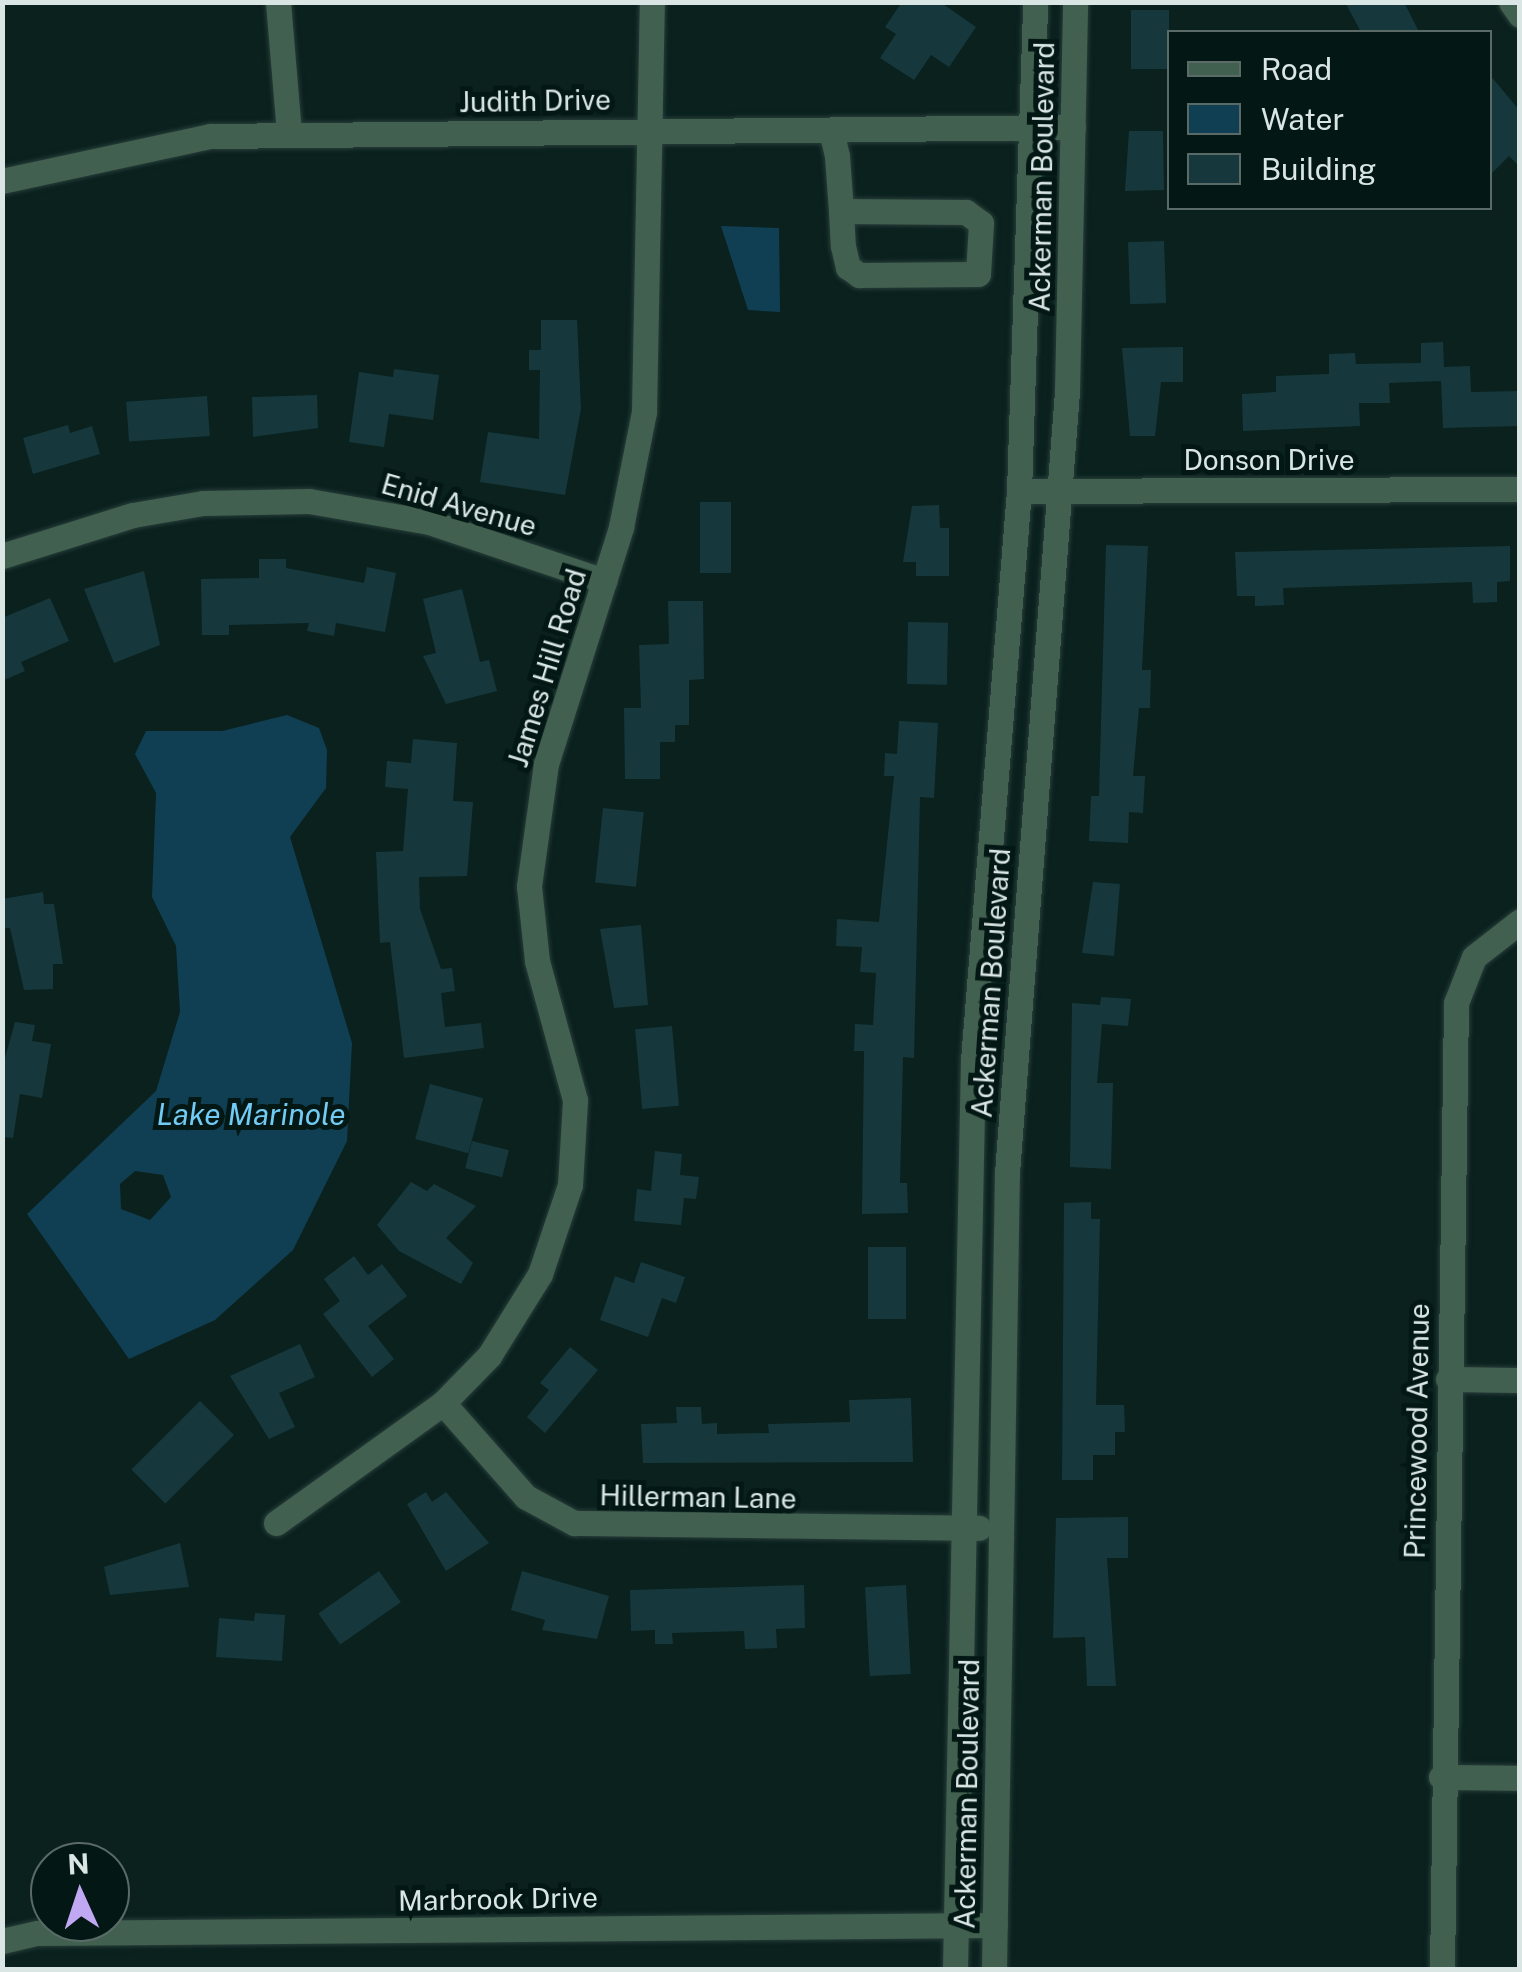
<!DOCTYPE html>
<style>
body{margin:0}
#map{position:relative;width:1522px;height:1972px;overflow:hidden;background:#0a211e;font-family:"Public Sans",sans-serif}
div>[style]{position:absolute}
[style*='--x']{left:calc(var(--x)*1px);top:calc(var(--y)*1px);width:calc(var(--w)*1px);rotate:calc(var(--a)*1deg)}
.water>*{inset:0;background:#103f53}
.building>*{inset:0;background:#16383c;transform-origin:0 0}
.roads{filter:drop-shadow(0 0 2px #273d3a) drop-shadow(0 0 2px #273d3a)}
.minor>*{height:25px;margin:-12.5px;padding:0 12.5px;transform-origin:12.5px;border-radius:12.5px;background:#42604f}
span{translate:-50% -50%;white-space:nowrap;text-align:center;line-height:1.15;-webkit-text-stroke:10px #031814;paint-order:stroke}
.street-label{font-size:28px;color:#d9e6e4}
.water-label{font-size:30px;color:#72cbf4;font-style:italic}
.frame{position:absolute;inset:0;border:5px solid #d9e6e4;pointer-events:none}
.legend{position:absolute;left:1167px;top:30px;width:325px;height:180px;box-sizing:border-box;background:#031814;border:2px solid #596a67;margin:0;padding:12px 18px;list-style:none;font-size:30px;color:#d9e6e4}
.legend li{display:flex;align-items:center;gap:20px;height:50px}
.legend b{width:50px;border:2px solid #596a67}
.north{position:absolute;left:30px;top:1842px;width:100px;height:100px;box-sizing:border-box;background:#031814;border:2px solid #596a67;border-radius:50%;rotate:357deg;font-size:28px;font-weight:700;line-height:40px;text-align:center;color:#d9e6e4}
.north::after{content:'';display:block;margin:auto;width:35px;height:45px;background:#c1a8f3;clip-path:polygon(50% 0,100% 100%,50% 72%,0 100%)}
</style>
<div id="map">
<div class="water">
<div style="clip-path:polygon(721px 226px,779px 228px,780px 312px,748px 310px)"></div>
<div style="clip-path:polygon(evenodd,287px 715px,319px 728px,327px 750px,326px 788px,290px 837px,352px 1043px,347px 1141px,293px 1250px,215px 1320px,129px 1359px,27px 1214px,156px 1091px,180px 1012px,176px 946px,152px 897px,156px 793px,135px 754px,146px 731px,222px 731px,287px 715px,135px 1171px,163px 1175px,171px 1197px,150px 1220px,121px 1209px,120px 1184px,135px 1171px)"></div>
</div>
<div class="building">
<div style="clip-path:polygon(902px 2px,940px 2px,976px 27px,949px 67px,931px 55px,914px 80px,880px 58px,896px 34px,885px 27px)"></div>
<div style="clip-path:polygon(1345px 2px,1404px 2px,1419px 32px,1361px 32px)"></div>
<div style="left:1131px;top:10px;width:38px;height:59px"></div>
<div style="clip-path:polygon(1490px 75px,1520px 111px,1520px 167px,1509px 156px,1490px 175px)"></div>
<div style="clip-path:polygon(1129px 131px,1163px 131px,1164px 190px,1125px 191px)"></div>
<div style="left:1164px;top:241px;width:62px;height:36px;rotate:88deg"></div>
<div style="clip-path:polygon(541px 320px,577px 320px,581px 409px,565px 495px,480px 482px,488px 432px,539px 439px,540px 370px,529px 370px,529px 350px,541px 350px)"></div>
<div style="clip-path:polygon(1443px 342px,1444px 367px,1470px 366px,1471px 392px,1520px 391px,1520px 426px,1443px 428px,1441px 381px,1389px 383px,1390px 403px,1359px 403px,1360px 426px,1243px 431px,1242px 394px,1276px 392px,1276px 376px,1329px 374px,1329px 354px,1355px 353px,1356px 364px,1421px 363px,1421px 343px)"></div>
<div style="clip-path:polygon(1183px 347px,1183px 382px,1161px 382px,1155px 436px,1130px 436px,1122px 348px)"></div>
<div style="clip-path:polygon(394px 369px,439px 375px,433px 420px,389px 414px,384px 447px,349px 442px,359px 372px,393px 377px)"></div>
<div style="clip-path:polygon(317px 395px,318px 428px,253px 437px,252px 397px)"></div>
<div style="left:207px;top:396px;width:40px;height:81px;rotate:86deg"></div>
<div style="clip-path:polygon(68px 425px,70px 433px,92px 426px,100px 454px,33px 474px,23px 438px)"></div>
<div style="left:700px;top:502px;width:31px;height:71px"></div>
<div style="clip-path:polygon(939px 505px,940px 528px,949px 528px,949px 576px,916px 576px,916px 562px,903px 562px,912px 506px)"></div>
<div style="clip-path:polygon(1106px 545px,1148px 546px,1142px 670px,1151px 670px,1150px 708px,1139px 708px,1133px 776px,1145px 776px,1143px 813px,1129px 812px,1128px 843px,1089px 841px,1091px 796px,1099px 796px)"></div>
<div style="clip-path:polygon(1510px 546px,1510px 581px,1497px 582px,1497px 602px,1473px 603px,1472px 582px,1283px 588px,1284px 605px,1255px 606px,1255px 596px,1237px 596px,1235px 552px)"></div>
<div style="clip-path:polygon(259px 559px,286px 559px,286px 568px,364px 583px,367px 567px,396px 573px,385px 632px,336px 623px,334px 636px,307px 631px,309px 623px,229px 625px,229px 635px,202px 635px,201px 579px,259px 578px)"></div>
<div style="clip-path:polygon(144px 571px,160px 645px,114px 663px,84px 589px)"></div>
<div style="clip-path:polygon(462px 589px,480px 662px,489px 660px,497px 691px,446px 704px,423px 656px,436px 653px,423px 599px)"></div>
<div style="clip-path:polygon(50px 598px,69px 641px,21px 662px,25px 671px,2px 681px,2px 618px)"></div>
<div style="clip-path:polygon(668px 601px,703px 601px,704px 679px,689px 680px,689px 725px,675px 725px,675px 742px,660px 742px,660px 779px,625px 779px,624px 708px,641px 708px,639px 645px,669px 644px)"></div>
<div style="left:908px;top:622px;width:40px;height:62px;rotate:1deg"></div>
<div style="clip-path:polygon(899px 721px,938px 723px,934px 798px,920px 797px,914px 1058px,903px 1057px,900px 1183px,907px 1183px,908px 1213px,862px 1214px,864px 1051px,854px 1051px,855px 1024px,873px 1025px,876px 973px,860px 972px,862px 947px,836px 946px,837px 919px,879px 922px,894px 776px,884px 776px,885px 753px,897px 754px)"></div>
<div style="clip-path:polygon(413px 739px,457px 743px,453px 801px,473px 802px,467px 876px,419px 877px,420px 909px,441px 969px,452px 968px,455px 991px,441px 993px,445px 1027px,481px 1023px,484px 1048px,404px 1058px,390px 942px,380px 943px,376px 852px,403px 851px,408px 789px,385px 787px,387px 761px,411px 763px)"></div>
<div style="left:603px;top:808px;width:41px;height:75px;rotate:6deg"></div>
<div style="clip-path:polygon(1093px 882px,1120px 884px,1114px 956px,1082px 953px)"></div>
<div style="clip-path:polygon(43px 892px,44px 904px,54px 904px,63px 964px,53px 964px,53px 989px,24px 990px,10px 928px,2px 928px,2px 899px)"></div>
<div style="clip-path:polygon(641px 925px,648px 1005px,614px 1008px,600px 929px)"></div>
<div style="clip-path:polygon(1101px 997px,1131px 999px,1128px 1026px,1102px 1024px,1097px 1083px,1113px 1083px,1111px 1169px,1070px 1167px,1072px 1003px,1100px 1005px)"></div>
<div style="clip-path:polygon(15px 1022px,35px 1025px,32px 1041px,51px 1044px,42px 1098px,20px 1094px,13px 1138px,2px 1137px,2px 1069px)"></div>
<div style="left:672px;top:1026px;width:80px;height:37px;rotate:85deg"></div>
<div style="left:430px;top:1084px;width:55px;height:57px;rotate:15deg"></div>
<div style="left:472px;top:1141px;width:38px;height:28px;rotate:14deg"></div>
<div style="clip-path:polygon(655px 1151px,682px 1154px,680px 1175px,699px 1177px,696px 1199px,684px 1198px,681px 1225px,634px 1221px,637px 1189px,651px 1191px)"></div>
<div style="clip-path:polygon(411px 1182px,427px 1191px,434px 1184px,476px 1206px,446px 1238px,473px 1263px,461px 1284px,399px 1251px,377px 1225px)"></div>
<div style="clip-path:polygon(1091px 1202px,1091px 1219px,1100px 1219px,1096px 1405px,1124px 1405px,1125px 1432px,1115px 1432px,1115px 1455px,1093px 1455px,1093px 1480px,1062px 1480px,1064px 1203px)"></div>
<div style="left:868px;top:1247px;width:38px;height:72px"></div>
<div style="clip-path:polygon(354px 1256px,368px 1275px,382px 1264px,407px 1296px,368px 1326px,394px 1359px,372px 1377px,323px 1314px,340px 1301px,324px 1279px)"></div>
<div style="clip-path:polygon(641px 1262px,685px 1277px,676px 1303px,662px 1298px,648px 1337px,600px 1320px,615px 1276px,634px 1283px)"></div>
<div style="clip-path:polygon(300px 1344px,315px 1377px,279px 1393px,295px 1427px,269px 1439px,230px 1376px)"></div>
<div style="clip-path:polygon(570px 1347px,598px 1370px,545px 1433px,527px 1417px,549px 1390px,540px 1383px)"></div>
<div style="clip-path:polygon(911px 1398px,913px 1462px,643px 1463px,641px 1424px,677px 1423px,676px 1407px,701px 1407px,702px 1424px,717px 1423px,717px 1434px,769px 1433px,768px 1424px,850px 1422px,849px 1400px)"></div>
<div style="left:200px;top:1401px;width:48px;height:97px;rotate:45deg"></div>
<div style="clip-path:polygon(426px 1492px,432px 1502px,446px 1492px,489px 1543px,446px 1571px,407px 1504px)"></div>
<div style="clip-path:polygon(1128px 1517px,1128px 1558px,1107px 1558px,1116px 1686px,1087px 1686px,1085px 1637px,1053px 1638px,1056px 1518px)"></div>
<div style="clip-path:polygon(180px 1543px,189px 1587px,110px 1595px,104px 1567px)"></div>
<div style="left:379px;top:1571px;width:38px;height:74px;rotate:55deg"></div>
<div style="clip-path:polygon(522px 1571px,609px 1596px,597px 1639px,542px 1630px,545px 1620px,511px 1610px)"></div>
<div style="clip-path:polygon(804px 1585px,805px 1628px,776px 1629px,777px 1648px,745px 1649px,744px 1631px,672px 1633px,673px 1644px,655px 1644px,655px 1630px,631px 1631px,630px 1590px)"></div>
<div style="left:906px;top:1585px;width:89px;height:41px;rotate:87deg"></div>
<div style="clip-path:polygon(255px 1613px,285px 1615px,282px 1661px,216px 1657px,219px 1618px,254px 1621px)"></div>
</div>
<div class="roads">
<div class="minor">
<div style="--x:278;--y:2;--w:132;--a:85.2"></div>
<div style="--x:1511;--y:2;--w:16;--a:55"></div>
<div style="--x:831;--y:130;--w:27;--a:77"></div>
<div style="--x:837;--y:156;--w:55;--a:85.8"></div>
<div style="--x:841;--y:211;--w:35;--a:87"></div>
<div style="--x:843;--y:246;--w:22;--a:77"></div>
<div style="--x:848;--y:267;--w:14;--a:36"></div>
<div style="--x:859;--y:275;--w:119;--a:-0.5"></div>
<div style="--x:978;--y:274;--w:51;--a:-86.6"></div>
<div style="--x:981;--y:223;--w:19;--a:-144"></div>
<div style="--x:966;--y:212;--w:125;--a:-179.5"></div>
<div style="--x:2;--y:181;--w:213;--a:-12.2"></div>
<div style="--x:210;--y:136;--w:863;--a:-0.6"></div>
<div style="--x:1019;--y:491;--w:501;--a:-0.23"></div>
<div style="--x:2;--y:556;--w:137;--a:-17.4"></div>
<div style="--x:133;--y:515;--w:71;--a:-9.7"></div>
<div style="--x:203;--y:503;--w:106;--a:-1.1"></div>
<div style="--x:309;--y:501;--w:122;--a:9.9"></div>
<div style="--x:429;--y:522;--w:185;--a:18.6"></div>
<div style="--x:1448;--y:1379;--w:72;--a:0.8"></div>
<div style="--x:443;--y:1403;--w:125;--a:48.6"></div>
<div style="--x:526;--y:1497;--w:55;--a:28.4"></div>
<div style="--x:574;--y:1523;--w:405;--a:0.7"></div>
<div style="--x:276;--y:1523;--w:206;--a:-35.7"></div>
<div style="--x:443;--y:1403;--w:66;--a:-45.6"></div>
<div style="--x:489;--y:1356;--w:97;--a:-58.1"></div>
<div style="--x:540;--y:1274;--w:94;--a:-71.4"></div>
<div style="--x:570;--y:1185;--w:85;--a:-86.6"></div>
<div style="--x:575;--y:1100;--w:144;--a:-105.3"></div>
<div style="--x:537;--y:961;--w:75;--a:-96.1"></div>
<div style="--x:529;--y:886;--w:123;--a:-82.1"></div>
<div style="--x:546;--y:764;--w:249;--a:-72.4"></div>
<div style="--x:621;--y:527;--w:117;--a:-78.7"></div>
<div style="--x:644;--y:412;--w:410;--a:-88.9"></div>
<div style="--x:1441;--y:1777;--w:79;--a:0.7"></div>
<div style="--x:2;--y:1941;--w:37;--a:-13"></div>
<div style="--x:38;--y:1933;--w:957;--a:-0.48"></div>
<div style="--x:955;--y:1970;--w:910;--a:-88.87"></div>
<div style="--x:973;--y:1060;--w:571;--a:-85.38"></div>
<div style="--x:1019;--y:491;--w:489;--a:-88.1"></div>
<div style="--x:994;--y:1970;--w:797;--a:-89.07"></div>
<div style="--x:1007;--y:1173;--w:784;--a:-85.61"></div>
<div style="--x:1067;--y:391;--w:389;--a:-88.8"></div>
<div style="--x:1442;--y:1970;--w:967;--a:-89.17"></div>
<div style="--x:1456;--y:1003;--w:49;--a:-68.6"></div>
<div style="--x:1474;--y:957;--w:58;--a:-38"></div>
</div>
</div>
<div class="street-label">
<span style="left:535px;top:101px;rotate:-1deg">Judith Drive</span>
<span style="left:1042px;top:177px;rotate:-89deg">Ackerman Boulevard</span>
<span style="left:1269px;top:460px">Donson Drive</span>
<span style="left:459px;top:505px;rotate:16deg">Enid Avenue</span>
<span style="left:547px;top:668px;rotate:-73deg">James Hill Road</span>
<span style="left:991px;top:983px;rotate:-86deg">Ackerman Boulevard</span>
<span style="left:1417px;top:1431px;rotate:-89deg">Princewood Avenue</span>
<span style="left:698px;top:1497px;rotate:1deg">Hillerman Lane</span>
<span style="left:967px;top:1794px;rotate:-89deg">Ackerman Boulevard</span>
<span style="left:498px;top:1899px;rotate:-1deg">Marbrook Drive</span>
</div>
<div class="water-label">
<span style="left:251px;top:1114px">Lake Marinole</span>
</div>
<div class="frame"></div>
<ul class="legend">
<li><b style="height:12px;background:#42604f"></b>Road</li>
<li><b style="height:28px;background:#103f53"></b>Water</li>
<li><b style="height:28px;background:#16383c"></b>Building</li>
</ul>
<div class="north">N</div>
</div>
